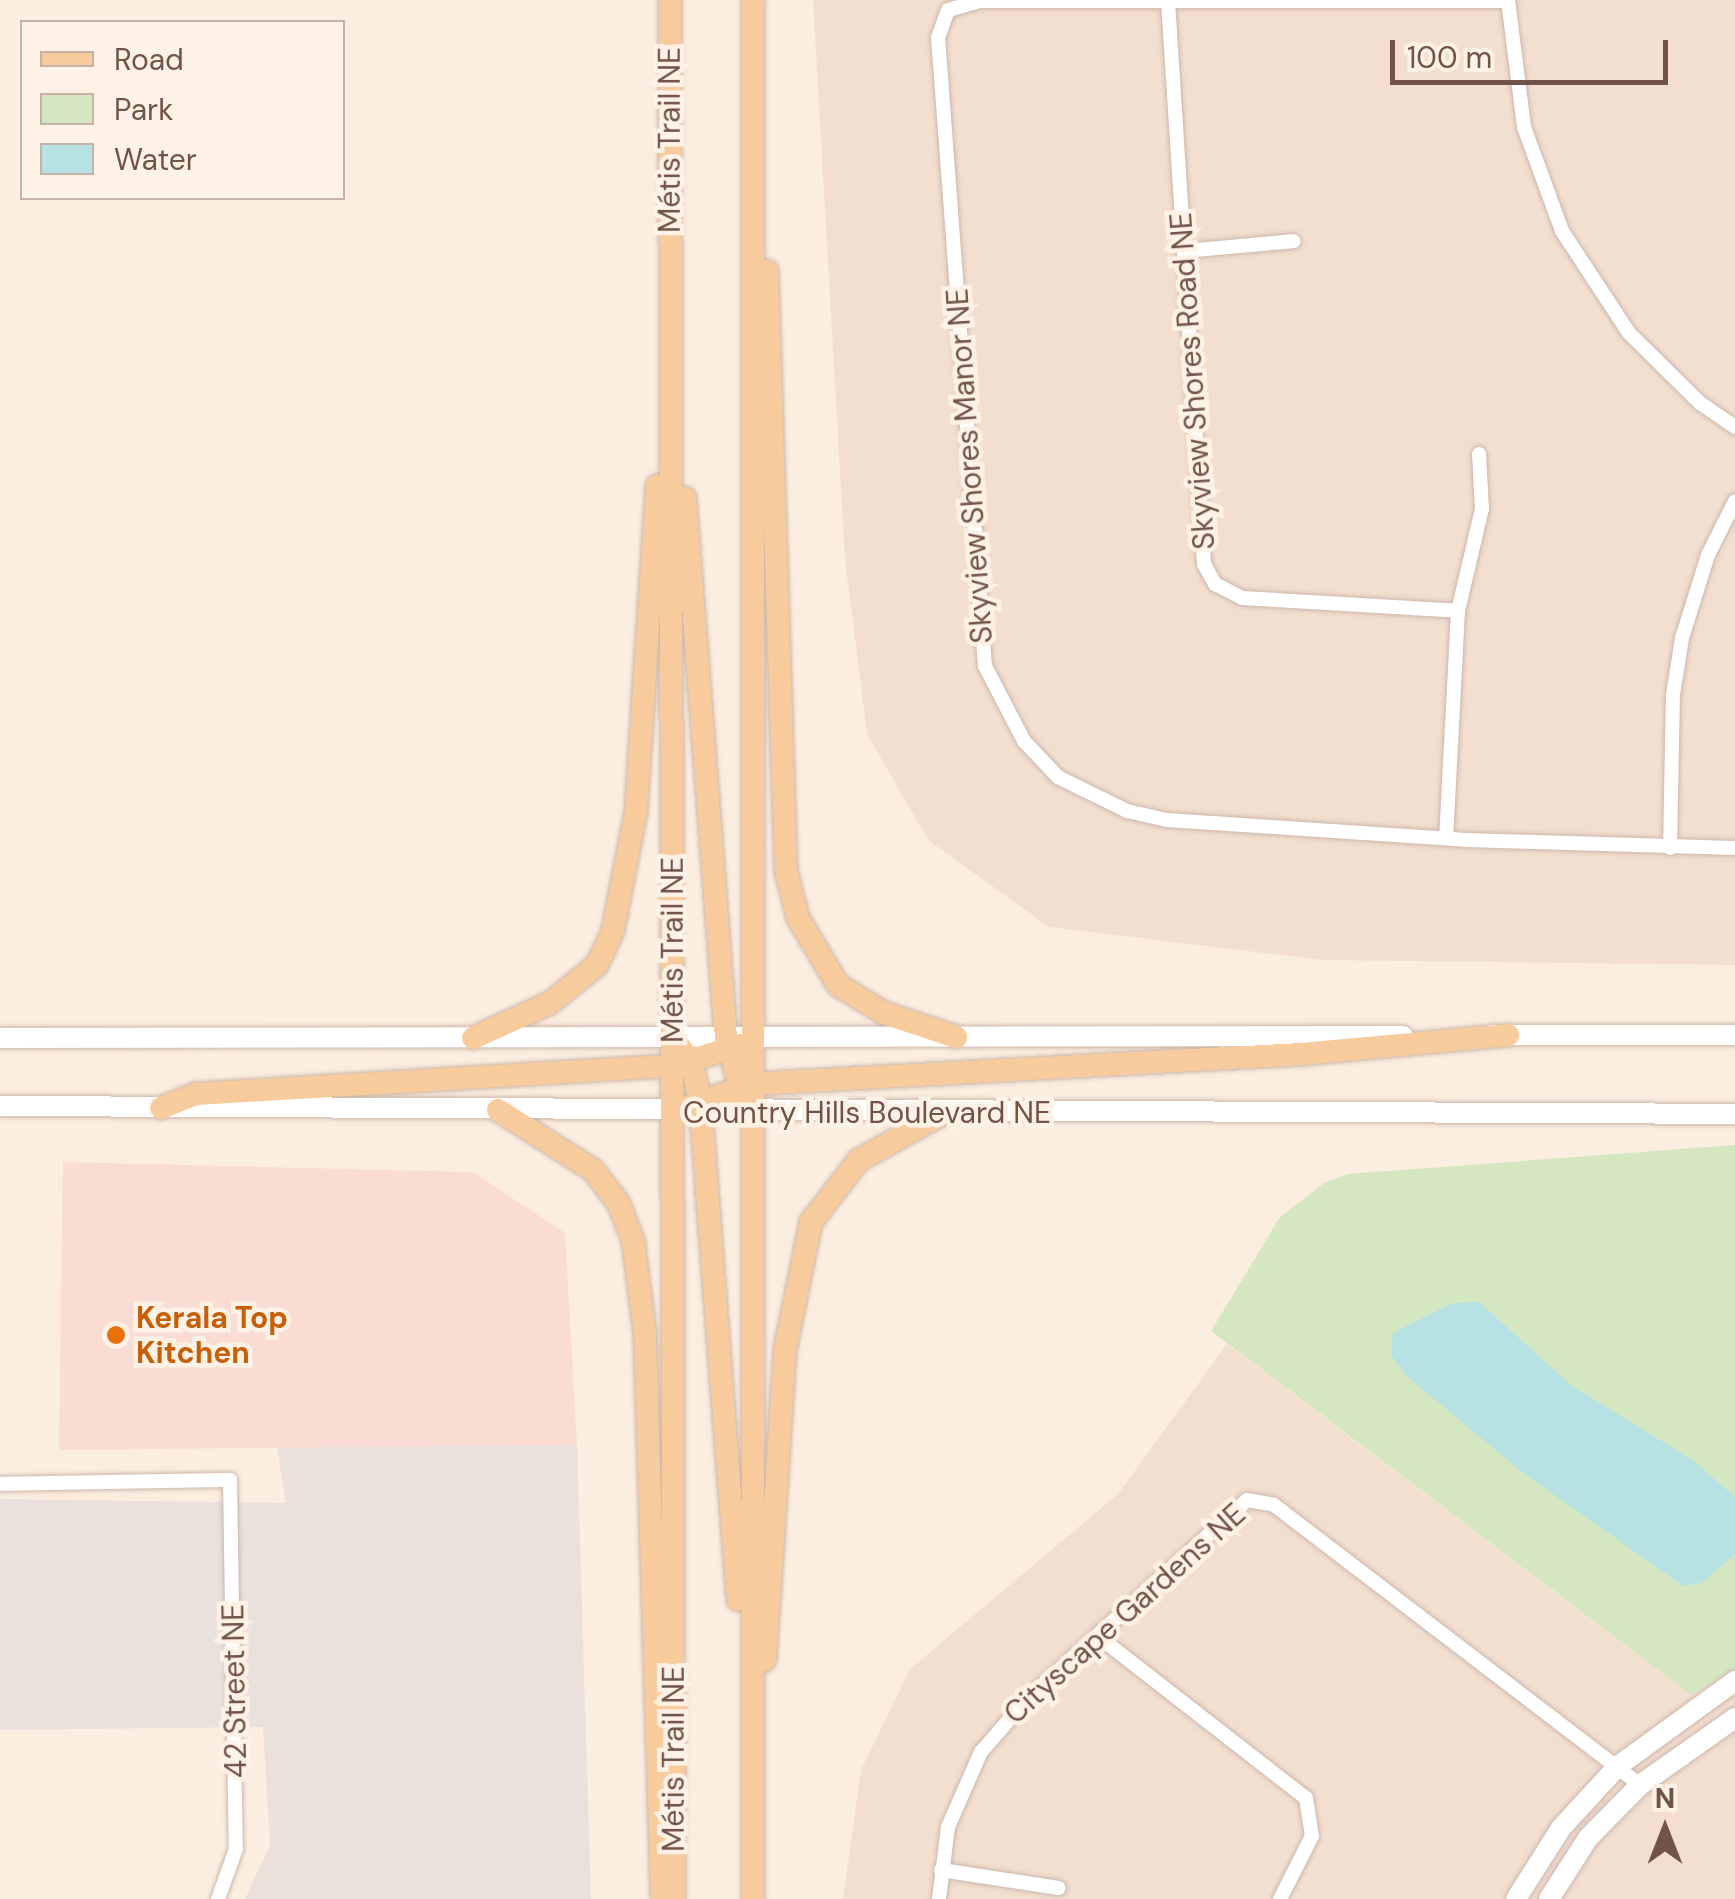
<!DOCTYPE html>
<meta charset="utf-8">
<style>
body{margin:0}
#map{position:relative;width:1735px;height:1899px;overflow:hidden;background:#fbeee1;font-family:"DM Sans",sans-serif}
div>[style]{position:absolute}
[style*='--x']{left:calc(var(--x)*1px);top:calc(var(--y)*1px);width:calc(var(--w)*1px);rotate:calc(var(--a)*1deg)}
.residential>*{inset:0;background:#f2dfd0}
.commercial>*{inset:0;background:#fbdcd5}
.industrial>*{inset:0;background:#eae1dc}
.green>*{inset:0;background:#d5e7c1}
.water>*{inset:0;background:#b7e2e3}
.roads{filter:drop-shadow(0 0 2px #cdb7ab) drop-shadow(0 0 2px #cdb7ab)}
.street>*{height:14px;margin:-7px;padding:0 7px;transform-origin:7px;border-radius:7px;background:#fff}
.secondary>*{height:20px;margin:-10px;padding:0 10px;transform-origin:10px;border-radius:10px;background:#fff}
.primary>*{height:22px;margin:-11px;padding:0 11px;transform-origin:11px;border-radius:11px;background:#f7cb9b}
.dots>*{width:28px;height:28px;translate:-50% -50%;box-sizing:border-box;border:5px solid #fef2e7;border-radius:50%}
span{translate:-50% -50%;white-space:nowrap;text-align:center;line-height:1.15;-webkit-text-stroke:9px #fef2e7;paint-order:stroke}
.street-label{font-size:30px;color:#715349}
.food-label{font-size:30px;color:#c56008;font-weight:700}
.left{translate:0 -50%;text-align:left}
.legend{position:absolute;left:20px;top:20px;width:325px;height:180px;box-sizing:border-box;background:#fef2e7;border:2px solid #c6b2a8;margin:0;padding:12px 18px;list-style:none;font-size:30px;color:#715349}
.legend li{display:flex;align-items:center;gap:20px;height:50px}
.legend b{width:50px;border:2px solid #c6b2a8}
.north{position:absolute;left:1615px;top:1779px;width:100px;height:100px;-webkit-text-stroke:8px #fef2e7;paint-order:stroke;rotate:0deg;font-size:28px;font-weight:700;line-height:40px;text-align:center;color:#715349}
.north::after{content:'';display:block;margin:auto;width:35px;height:45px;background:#715349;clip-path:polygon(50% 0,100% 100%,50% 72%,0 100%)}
.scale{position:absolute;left:1390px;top:40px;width:278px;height:45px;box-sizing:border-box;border:5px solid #715349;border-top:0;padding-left:12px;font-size:30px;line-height:35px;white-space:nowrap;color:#715349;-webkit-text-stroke:8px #fef2e7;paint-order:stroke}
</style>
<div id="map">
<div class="residential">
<div style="clip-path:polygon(813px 0,1735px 0,1735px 965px,1322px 960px,1049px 927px,928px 840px,867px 734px,845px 559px)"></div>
<div style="clip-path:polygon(1227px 1344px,1691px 1695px,1735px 1668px,1735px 1899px,843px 1899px,861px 1770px,910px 1669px,1118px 1494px)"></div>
</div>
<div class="commercial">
<div style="clip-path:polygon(63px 1162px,473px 1172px,565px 1233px,577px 1445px,59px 1450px)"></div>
</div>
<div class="industrial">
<div style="clip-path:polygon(577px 1445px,591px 1899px,245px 1899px,270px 1845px,263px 1727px,0 1730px,0 1499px,286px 1503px,277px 1448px)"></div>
</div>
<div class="green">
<div style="clip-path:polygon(1735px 1145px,1735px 1668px,1691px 1695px,1211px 1331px,1280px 1217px,1324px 1183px,1348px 1174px)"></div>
</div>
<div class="water">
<div style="clip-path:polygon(1479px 1302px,1572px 1386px,1694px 1461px,1735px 1497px,1735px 1554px,1702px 1583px,1683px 1586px,1522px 1472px,1405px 1375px,1391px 1355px,1393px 1333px,1452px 1303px)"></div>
</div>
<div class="roads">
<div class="street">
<div style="--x:1508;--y:0;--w:128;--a:82.8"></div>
<div style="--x:1524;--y:127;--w:111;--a:69.9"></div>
<div style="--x:1562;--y:231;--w:122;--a:56.7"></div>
<div style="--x:1629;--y:333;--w:100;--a:44.6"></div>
<div style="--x:1700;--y:403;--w:42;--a:34.4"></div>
<div style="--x:1168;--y:1;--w:564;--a:86.34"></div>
<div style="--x:1204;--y:564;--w:23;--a:61"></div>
<div style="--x:1215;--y:584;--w:30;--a:27"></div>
<div style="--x:1242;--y:598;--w:216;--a:3.4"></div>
<div style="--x:1458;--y:611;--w:227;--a:93"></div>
<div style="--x:1508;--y:1;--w:528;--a:180"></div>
<div style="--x:980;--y:1;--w:33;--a:164"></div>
<div style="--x:948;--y:10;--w:29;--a:110"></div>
<div style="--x:938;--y:37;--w:631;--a:85.73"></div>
<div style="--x:985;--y:666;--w:85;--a:62.5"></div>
<div style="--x:1024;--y:741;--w:50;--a:46.6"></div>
<div style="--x:1058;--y:777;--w:77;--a:26.2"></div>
<div style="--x:1127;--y:811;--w:41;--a:12.7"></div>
<div style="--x:1167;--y:820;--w:300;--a:3.8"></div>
<div style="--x:1466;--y:840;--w:269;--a:1.7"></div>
<div style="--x:1185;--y:251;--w:109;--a:-5.2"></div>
<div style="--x:1458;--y:611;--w:105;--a:-76.8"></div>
<div style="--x:1482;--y:509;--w:55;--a:-93.1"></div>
<div style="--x:1670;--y:848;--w:153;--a:-88.9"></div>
<div style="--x:1673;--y:695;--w:58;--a:-81"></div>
<div style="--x:1682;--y:638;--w:87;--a:-72.6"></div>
<div style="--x:1708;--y:555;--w:60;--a:-63.4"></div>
<div style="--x:0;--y:1484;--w:230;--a:-1"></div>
<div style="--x:230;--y:1480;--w:369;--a:89.1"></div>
<div style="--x:236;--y:1849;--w:53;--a:109.8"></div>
<div style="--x:1099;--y:1637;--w:262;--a:37.9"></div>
<div style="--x:1306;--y:1798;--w:38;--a:81"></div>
<div style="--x:1312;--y:1836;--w:71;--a:116.9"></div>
<div style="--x:941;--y:1870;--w:119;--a:8.7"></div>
<div style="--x:939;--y:1899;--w:73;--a:-82.9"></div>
<div style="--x:948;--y:1827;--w:82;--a:-66.3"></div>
<div style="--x:981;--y:1752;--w:72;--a:-49"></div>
<div style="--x:1028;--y:1698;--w:295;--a:-42.1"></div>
<div style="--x:1247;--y:1500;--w:27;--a:10"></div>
<div style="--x:1274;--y:1505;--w:461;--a:37.4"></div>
</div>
<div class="secondary">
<div style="--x:1492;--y:1035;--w:243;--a:0"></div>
<div style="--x:0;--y:1038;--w:1403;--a:-0.08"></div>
<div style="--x:0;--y:1106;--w:1735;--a:0.26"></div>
<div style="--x:1516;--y:1899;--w:84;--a:-57.6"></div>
<div style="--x:1561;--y:1828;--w:84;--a:-47.4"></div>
<div style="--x:1618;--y:1766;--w:145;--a:-36"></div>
<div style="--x:1549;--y:1899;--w:72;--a:-57.4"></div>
<div style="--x:1588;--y:1838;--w:74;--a:-45.5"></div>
<div style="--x:1640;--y:1785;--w:116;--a:-35.2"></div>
</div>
<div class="primary">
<div style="--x:670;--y:0;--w:1899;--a:89.88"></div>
<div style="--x:767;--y:271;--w:600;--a:88.19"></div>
<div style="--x:786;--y:871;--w:49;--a:75.7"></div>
<div style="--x:798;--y:918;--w:78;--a:59.2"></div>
<div style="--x:838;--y:985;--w:54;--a:31.3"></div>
<div style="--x:884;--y:1013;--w:76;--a:18.4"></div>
<div style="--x:685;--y:498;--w:542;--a:85.66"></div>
<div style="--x:726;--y:1038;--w:61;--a:73.9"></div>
<div style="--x:473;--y:1038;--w:85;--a:-24.4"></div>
<div style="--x:550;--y:1003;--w:60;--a:-39"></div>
<div style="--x:597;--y:965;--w:38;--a:-65"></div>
<div style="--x:613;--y:930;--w:120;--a:-79"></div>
<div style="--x:636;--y:812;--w:327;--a:-86.3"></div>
<div style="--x:673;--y:1038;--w:30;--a:53"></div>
<div style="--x:691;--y:1062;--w:37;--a:76"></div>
<div style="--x:700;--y:1098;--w:503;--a:85.67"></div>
<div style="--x:161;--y:1108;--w:38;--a:-22"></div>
<div style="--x:196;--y:1094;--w:478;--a:-3.4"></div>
<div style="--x:673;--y:1066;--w:70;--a:-17.4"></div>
<div style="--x:498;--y:1110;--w:112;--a:32.3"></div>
<div style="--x:593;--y:1170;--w:43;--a:52.6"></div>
<div style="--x:619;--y:1204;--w:39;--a:69"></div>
<div style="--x:633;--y:1240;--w:95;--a:82.7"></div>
<div style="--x:645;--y:1334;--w:563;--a:88.27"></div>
<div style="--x:673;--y:1112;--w:83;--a:-19.7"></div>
<div style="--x:751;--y:1084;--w:551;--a:-3.12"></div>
<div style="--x:1301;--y:1054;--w:208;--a:-5.2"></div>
<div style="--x:765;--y:1660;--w:311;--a:-86.3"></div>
<div style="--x:785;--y:1350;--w:131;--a:-78.5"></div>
<div style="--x:811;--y:1222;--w:78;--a:-52.3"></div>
<div style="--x:859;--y:1160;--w:95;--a:-29"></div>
<div style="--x:753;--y:1899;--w:1899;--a:-90"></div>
</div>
</div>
<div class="dots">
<div style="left:116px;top:1335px;background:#e8710a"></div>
</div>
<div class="street-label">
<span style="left:670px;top:140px;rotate:-90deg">Métis Trail NE</span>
<span style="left:1193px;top:381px;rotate:-94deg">Skyview Shores Road NE</span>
<span style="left:970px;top:466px;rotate:-94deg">Skyview Shores Manor NE</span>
<span style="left:673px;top:950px;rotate:-90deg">Métis Trail NE</span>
<span style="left:867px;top:1113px">Country Hills Boulevard NE</span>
<span style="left:1125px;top:1614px;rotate:-42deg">Cityscape Gardens NE</span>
<span style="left:235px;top:1691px;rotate:-91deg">42 Street NE</span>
<span style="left:674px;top:1759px;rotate:-90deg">Métis Trail NE</span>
</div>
<div class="food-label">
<span class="left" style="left:136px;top:1335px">Kerala Top<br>Kitchen</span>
</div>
<ul class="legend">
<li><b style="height:12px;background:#f7cb9b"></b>Road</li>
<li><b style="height:28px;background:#d5e7c1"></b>Park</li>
<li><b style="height:28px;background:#b7e2e3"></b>Water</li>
</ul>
<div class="north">N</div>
<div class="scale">100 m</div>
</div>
